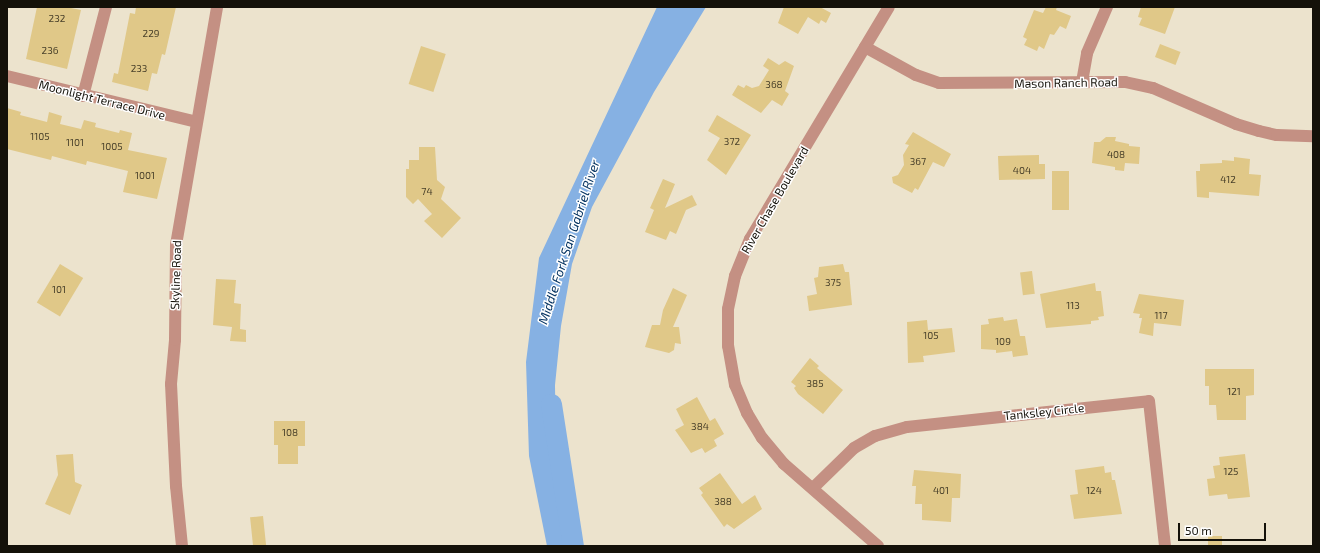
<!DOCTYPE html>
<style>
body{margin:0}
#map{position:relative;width:1320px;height:553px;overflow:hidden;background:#ece3cd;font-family:"Exo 2",sans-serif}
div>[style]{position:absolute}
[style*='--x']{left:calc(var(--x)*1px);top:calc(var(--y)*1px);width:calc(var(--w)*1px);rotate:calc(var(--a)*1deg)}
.water>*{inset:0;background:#86b1e3}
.river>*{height:21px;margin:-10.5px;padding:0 10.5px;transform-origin:10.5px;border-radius:10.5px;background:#86b1e3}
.building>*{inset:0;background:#e0c888;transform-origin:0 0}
.minor>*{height:12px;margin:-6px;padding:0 6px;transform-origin:6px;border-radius:6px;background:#c49083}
span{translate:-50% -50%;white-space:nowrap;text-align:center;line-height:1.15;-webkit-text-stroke:3px #fff;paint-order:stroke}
.number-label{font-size:10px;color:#473f29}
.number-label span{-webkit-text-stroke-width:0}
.street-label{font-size:12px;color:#141109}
.water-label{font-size:13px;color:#063462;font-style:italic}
.frame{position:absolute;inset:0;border:8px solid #141109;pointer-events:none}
.scale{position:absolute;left:1178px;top:523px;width:88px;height:18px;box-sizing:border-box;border:2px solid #141109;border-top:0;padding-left:5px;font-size:12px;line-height:14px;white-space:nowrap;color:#141109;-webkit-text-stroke:3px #fff;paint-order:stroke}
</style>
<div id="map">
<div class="water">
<div style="clip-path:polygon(657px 7px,706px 7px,654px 92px,592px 207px,572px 264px,561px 326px,555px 385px,556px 462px,570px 522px,579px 546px,547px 546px,529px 456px,526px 362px,539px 258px)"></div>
</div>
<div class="river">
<div style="--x:551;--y:404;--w:144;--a:81.2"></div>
</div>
<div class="building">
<div style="clip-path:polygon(37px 7px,66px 7px,81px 10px,67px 69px,26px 59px)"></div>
<div style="clip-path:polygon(136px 7px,176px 7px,165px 55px,162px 54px,157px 74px,152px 73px,148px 91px,112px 82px,114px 73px,118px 74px,130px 13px,135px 14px)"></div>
<div style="clip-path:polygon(784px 7px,820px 7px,831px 13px,826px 23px,821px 20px,819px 24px,808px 17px,798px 34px,778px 23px)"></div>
<div style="clip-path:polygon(1046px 7px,1057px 7px,1056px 10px,1071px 16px,1066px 29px,1060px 26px,1054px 35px,1050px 34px,1044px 49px,1039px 46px,1037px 51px,1024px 45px,1027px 39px,1023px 37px,1034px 10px,1043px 13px)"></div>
<div style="clip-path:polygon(1141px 7px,1175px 7px,1165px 34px,1139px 25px,1142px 18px,1138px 17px)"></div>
<div style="left:1160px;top:44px;width:22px;height:14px;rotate:21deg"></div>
<div style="left:421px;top:46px;width:26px;height:40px;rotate:18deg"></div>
<div style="clip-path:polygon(768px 58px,779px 65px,785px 61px,794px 66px,785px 91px,789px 94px,782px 106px,772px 100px,761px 113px,732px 95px,738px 85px,744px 88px,746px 85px,752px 88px,759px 86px,769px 70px,763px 66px)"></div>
<div style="clip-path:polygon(7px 108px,21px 112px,20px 115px,47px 122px,49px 112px,62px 116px,60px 124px,81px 129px,84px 120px,96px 123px,95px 127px,119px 133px,120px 130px,132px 133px,128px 150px,167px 158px,157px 199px,123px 192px,128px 171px,87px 161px,86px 165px,52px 156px,51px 160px,7px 149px)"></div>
<div style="clip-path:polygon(717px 115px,751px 135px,726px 175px,707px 160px,720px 138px,708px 131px)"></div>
<div style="clip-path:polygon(913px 132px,951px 154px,944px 167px,933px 162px,918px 190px,915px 188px,912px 193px,893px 183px,892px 177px,898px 175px,904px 165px,903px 155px,909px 145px,905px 144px)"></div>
<div style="clip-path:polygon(1106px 137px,1116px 137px,1115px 141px,1129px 144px,1129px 146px,1140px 147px,1139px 164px,1125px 163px,1124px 171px,1115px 170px,1115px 167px,1092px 163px,1094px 142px,1100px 142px)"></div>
<div style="clip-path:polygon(419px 147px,435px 147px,437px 180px,445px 187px,441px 199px,461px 218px,442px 238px,424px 221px,432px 214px,418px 199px,413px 204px,406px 197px,406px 169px,409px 169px,409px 160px,419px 160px)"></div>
<div style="clip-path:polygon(1039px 155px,1039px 164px,1045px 164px,1045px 179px,999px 180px,998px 156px)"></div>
<div style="clip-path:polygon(1234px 157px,1250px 159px,1249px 174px,1261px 175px,1259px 196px,1209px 192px,1209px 198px,1197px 197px,1196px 171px,1200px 171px,1200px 164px,1222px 163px,1222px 160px,1234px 161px)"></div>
<div style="left:1052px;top:171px;width:17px;height:39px"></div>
<div style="clip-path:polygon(663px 179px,675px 184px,665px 208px,692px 195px,697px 205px,686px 210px,676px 234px,670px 231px,666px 240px,645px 232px,654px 210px,650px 208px)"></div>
<div style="left:60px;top:264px;width:27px;height:45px;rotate:31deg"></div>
<div style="clip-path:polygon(843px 264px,845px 272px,849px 272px,852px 305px,809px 311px,807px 296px,817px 294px,814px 278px,818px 277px,819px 267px)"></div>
<div style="left:1032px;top:271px;width:23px;height:12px;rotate:83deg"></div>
<div style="clip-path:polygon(216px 279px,236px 280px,234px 303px,241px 304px,240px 329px,246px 330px,246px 342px,230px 341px,232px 327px,213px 325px)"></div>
<div style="clip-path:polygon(1095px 283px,1096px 291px,1101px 291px,1104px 316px,1098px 317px,1099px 320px,1091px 321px,1091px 324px,1046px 328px,1040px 294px)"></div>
<div style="clip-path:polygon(673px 288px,687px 295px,673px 327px,679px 327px,681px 344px,675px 343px,674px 350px,669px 353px,645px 347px,652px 325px,660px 325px,663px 310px)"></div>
<div style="clip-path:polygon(1139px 294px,1184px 300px,1181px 326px,1154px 323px,1153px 336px,1139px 333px,1142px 318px,1139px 318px,1140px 314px,1133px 313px)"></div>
<div style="clip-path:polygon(1003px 317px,1004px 321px,1017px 319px,1020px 336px,1025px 336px,1028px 355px,1013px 357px,1012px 351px,996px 353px,996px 350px,981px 349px,981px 325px,989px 324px,988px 319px)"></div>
<div style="clip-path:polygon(927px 320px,928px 330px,952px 328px,955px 352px,923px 356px,924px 362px,908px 363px,907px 322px)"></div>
<div style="clip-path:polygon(810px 358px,819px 366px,817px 368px,843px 390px,823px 414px,798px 394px,794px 388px,796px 386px,791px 382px)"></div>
<div style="clip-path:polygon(1205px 369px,1254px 369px,1254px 395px,1246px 396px,1246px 420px,1217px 420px,1216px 405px,1209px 405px,1209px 386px,1205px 386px)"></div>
<div style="clip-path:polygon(697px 397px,710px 421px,715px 418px,724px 434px,714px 440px,717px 446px,705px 453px,702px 448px,691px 453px,675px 430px,684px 425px,676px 409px)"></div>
<div style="clip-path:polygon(274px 421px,305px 421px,305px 446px,298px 446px,298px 464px,278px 464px,278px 445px,274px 445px)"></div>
<div style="clip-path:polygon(73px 454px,75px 482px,82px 485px,70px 515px,45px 504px,58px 475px,56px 455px)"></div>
<div style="clip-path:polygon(1245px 454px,1250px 497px,1228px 499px,1227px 494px,1209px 496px,1207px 479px,1215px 478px,1213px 466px,1220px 465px,1219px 457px)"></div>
<div style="clip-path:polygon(1104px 466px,1105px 473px,1111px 472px,1112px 480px,1115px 480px,1122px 514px,1074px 519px,1070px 495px,1078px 494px,1075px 470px)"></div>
<div style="clip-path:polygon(914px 470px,961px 474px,960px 498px,952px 498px,951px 522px,922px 520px,922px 504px,915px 504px,916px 486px,912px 486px)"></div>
<div style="clip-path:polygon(720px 473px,742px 504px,755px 495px,762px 509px,734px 529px,727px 524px,724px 527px,701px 495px,703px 493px,699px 488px)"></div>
<div style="left:263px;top:516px;width:30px;height:13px;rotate:84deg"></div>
<div style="left:1208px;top:536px;width:14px;height:10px"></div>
</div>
<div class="minor">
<div style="--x:865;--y:47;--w:58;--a:28.8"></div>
<div style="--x:916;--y:75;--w:24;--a:19"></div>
<div style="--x:939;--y:83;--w:186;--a:-0.3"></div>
<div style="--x:1125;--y:82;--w:29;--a:12"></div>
<div style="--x:1153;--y:88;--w:90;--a:23.4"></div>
<div style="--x:1236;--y:124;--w:24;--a:17"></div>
<div style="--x:1259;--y:131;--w:18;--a:13"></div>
<div style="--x:1277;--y:135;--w:36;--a:2"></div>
<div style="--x:7;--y:76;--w:195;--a:13.6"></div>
<div style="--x:1082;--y:82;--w:29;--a:-80"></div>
<div style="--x:1087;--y:53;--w:50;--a:-66.5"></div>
<div style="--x:83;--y:96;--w:92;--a:-75.5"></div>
<div style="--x:813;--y:488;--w:57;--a:-44.3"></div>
<div style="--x:854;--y:448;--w:24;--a:-30"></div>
<div style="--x:875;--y:436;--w:33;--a:-16"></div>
<div style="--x:907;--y:427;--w:243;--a:-6.1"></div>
<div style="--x:1149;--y:401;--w:146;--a:83.7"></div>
<div style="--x:182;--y:546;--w:60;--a:-95.7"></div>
<div style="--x:176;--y:486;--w:102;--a:-92.8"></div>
<div style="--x:171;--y:384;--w:44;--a:-84.8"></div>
<div style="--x:175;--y:340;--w:95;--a:-89.4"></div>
<div style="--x:176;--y:245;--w:242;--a:-80.2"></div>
<div style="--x:878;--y:546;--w:125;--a:-138.9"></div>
<div style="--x:784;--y:464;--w:34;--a:-130"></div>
<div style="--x:762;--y:438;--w:29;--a:-121"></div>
<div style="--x:747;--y:413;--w:30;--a:-113"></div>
<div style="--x:735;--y:385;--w:40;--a:-100"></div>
<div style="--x:728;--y:346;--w:37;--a:-90"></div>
<div style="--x:728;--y:309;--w:34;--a:-78"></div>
<div style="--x:735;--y:276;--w:40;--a:-68"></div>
<div style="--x:750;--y:239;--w:270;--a:-59.1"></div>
</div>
<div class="number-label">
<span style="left:57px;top:19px">232</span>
<span style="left:151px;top:34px">229</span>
<span style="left:50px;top:51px">236</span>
<span style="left:139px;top:69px">233</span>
<span style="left:774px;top:85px">368</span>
<span style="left:40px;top:137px">1105</span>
<span style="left:732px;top:142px">372</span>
<span style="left:75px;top:143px">1101</span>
<span style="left:112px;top:147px">1005</span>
<span style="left:1116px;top:155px">408</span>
<span style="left:918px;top:162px">367</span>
<span style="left:1022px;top:171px">404</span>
<span style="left:145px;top:176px">1001</span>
<span style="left:1228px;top:180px">412</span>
<span style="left:427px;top:192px">74</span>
<span style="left:833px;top:283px">375</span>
<span style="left:59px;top:290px">101</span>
<span style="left:1073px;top:306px">113</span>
<span style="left:1161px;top:316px">117</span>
<span style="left:931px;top:336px">105</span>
<span style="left:1003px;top:342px">109</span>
<span style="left:815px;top:384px">385</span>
<span style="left:1234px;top:392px">121</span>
<span style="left:700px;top:427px">384</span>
<span style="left:290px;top:433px">108</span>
<span style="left:1231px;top:472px">125</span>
<span style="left:941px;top:491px">401</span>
<span style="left:1094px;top:491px">124</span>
<span style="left:723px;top:502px">388</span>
</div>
<div class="street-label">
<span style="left:1066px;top:83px;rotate:-1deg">Mason Ranch Road</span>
<span style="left:102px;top:100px;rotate:14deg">Moonlight Terrace Drive</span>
<span style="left:775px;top:200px;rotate:-60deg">River Chase Boulevard</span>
<span style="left:176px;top:275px;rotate:-88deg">Skyline Road</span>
<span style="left:1044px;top:412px;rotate:-6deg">Tanksley Circle</span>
</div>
<div class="water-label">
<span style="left:569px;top:242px;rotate:-72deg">Middle Fork San Gabriel River</span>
</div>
<div class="frame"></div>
<div class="scale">50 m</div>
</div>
